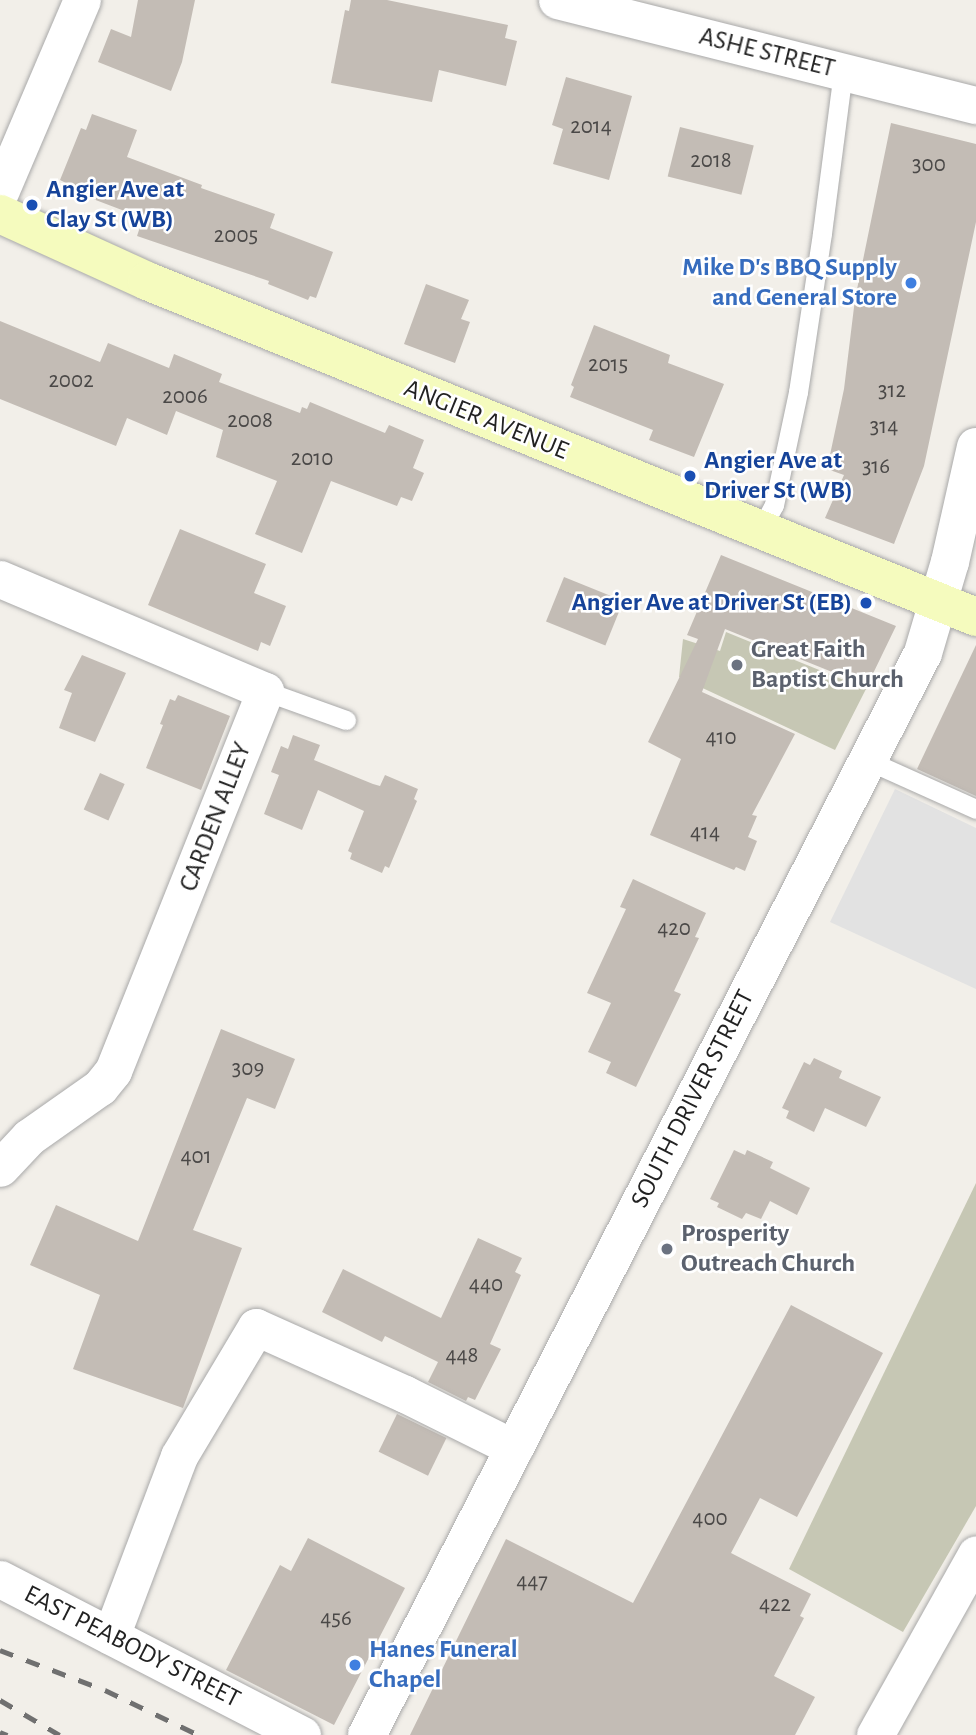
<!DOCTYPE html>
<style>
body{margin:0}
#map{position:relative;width:976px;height:1735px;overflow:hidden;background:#f2efe9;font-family:"Alegreya Sans",sans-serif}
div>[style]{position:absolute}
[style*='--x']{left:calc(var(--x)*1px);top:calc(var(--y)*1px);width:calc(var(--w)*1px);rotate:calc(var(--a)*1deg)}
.construction>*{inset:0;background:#c6c7b4}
.parking>*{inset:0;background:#e2e2e2}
.building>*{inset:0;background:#c3bcb5;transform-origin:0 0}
.roads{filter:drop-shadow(0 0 2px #a9a9a9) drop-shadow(0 0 2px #a9a9a9)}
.service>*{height:19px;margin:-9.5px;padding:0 9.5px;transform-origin:9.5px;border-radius:9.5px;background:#fff}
.minor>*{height:37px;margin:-18.5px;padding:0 18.5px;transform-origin:18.5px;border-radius:18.5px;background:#fff}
.tertiary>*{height:38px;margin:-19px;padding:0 19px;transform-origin:19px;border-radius:19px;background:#fff}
.secondary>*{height:38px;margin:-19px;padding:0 19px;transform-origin:19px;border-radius:19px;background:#f5fbbe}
.rail>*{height:5px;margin-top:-2.5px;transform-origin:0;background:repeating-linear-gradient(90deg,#707070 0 14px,transparent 0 28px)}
.dots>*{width:19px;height:19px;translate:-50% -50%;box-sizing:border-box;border:4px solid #fff;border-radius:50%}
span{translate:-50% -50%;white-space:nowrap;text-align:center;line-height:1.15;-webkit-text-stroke:5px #fff;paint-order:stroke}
.number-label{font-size:23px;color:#4a4847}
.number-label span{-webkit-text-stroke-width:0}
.street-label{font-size:26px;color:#222}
.transit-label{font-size:26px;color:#164399;font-weight:700}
.left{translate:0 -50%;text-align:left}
.right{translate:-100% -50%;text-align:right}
.shop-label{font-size:26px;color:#366cbe;font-weight:700}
.worship-label{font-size:26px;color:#5b616d;font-weight:700}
</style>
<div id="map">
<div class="construction">
<div style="clip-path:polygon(726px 632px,866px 689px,835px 750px,679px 677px,683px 639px,720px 651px)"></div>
<div style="clip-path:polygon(976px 1183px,976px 1506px,903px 1632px,789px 1569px)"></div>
</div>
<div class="parking">
<div style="clip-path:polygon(895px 789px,976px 828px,976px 989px,830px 922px)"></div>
</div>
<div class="building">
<div style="clip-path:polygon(138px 0,195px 0,182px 62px,171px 91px,98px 62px,111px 29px,131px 37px)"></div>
<div style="clip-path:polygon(351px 0,387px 0,508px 25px,505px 38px,517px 41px,506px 86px,439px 70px,432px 102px,331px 83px,345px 10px,349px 11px)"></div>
<div style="clip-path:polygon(566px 77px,632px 96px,609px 180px,553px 164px,563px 129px,552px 125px)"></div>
<div style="clip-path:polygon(92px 114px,137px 130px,127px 157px,202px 185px,201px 188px,275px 214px,270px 228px,333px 252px,316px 298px,310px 296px,308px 300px,268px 284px,269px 281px,137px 236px,143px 218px,64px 188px,66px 183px,60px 180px,81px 128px,86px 130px)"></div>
<div style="clip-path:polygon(891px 123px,976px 144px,976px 222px,924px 466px,894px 544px,825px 518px,844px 475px,827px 469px,844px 389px,855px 299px)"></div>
<div style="left:680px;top:127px;width:76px;height:51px;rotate:14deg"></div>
<div style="clip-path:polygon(426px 284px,469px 300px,461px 319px,470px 322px,455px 363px,404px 344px)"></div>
<div style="clip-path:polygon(0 321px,100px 362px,108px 343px,169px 368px,174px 354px,222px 374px,219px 382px,300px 413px,302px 407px,307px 409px,310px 402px,385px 433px,389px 425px,424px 440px,413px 468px,424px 473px,412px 501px,401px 497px,397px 506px,331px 481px,302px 553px,255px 534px,277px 481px,216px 457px,223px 430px,176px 411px,167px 435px,127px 418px,116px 446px,0 399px)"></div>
<div style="clip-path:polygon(594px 325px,670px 355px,668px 363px,724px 384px,694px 457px,649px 440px,653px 430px,570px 397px,574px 387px,571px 385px)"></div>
<div style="clip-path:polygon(180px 529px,266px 564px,254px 593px,286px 606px,270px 646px,261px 642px,258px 651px,148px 605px)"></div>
<div style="clip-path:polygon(721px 555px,896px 626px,867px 686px,725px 629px,702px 692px,795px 734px,752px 815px,757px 816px,748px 837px,757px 841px,745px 871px,736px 867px,734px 870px,650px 835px,681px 759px,648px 742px,698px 639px,687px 635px)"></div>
<div style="left:564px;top:577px;width:64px;height:48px;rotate:22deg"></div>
<div style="clip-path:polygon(976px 645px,976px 796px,917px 769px)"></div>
<div style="clip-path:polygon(82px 655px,126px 673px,95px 742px,59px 728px,72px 693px,64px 690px)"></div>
<div style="clip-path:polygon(178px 695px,230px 716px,201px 790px,146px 768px,163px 725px,160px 724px,170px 699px,175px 701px)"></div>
<div style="clip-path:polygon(293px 735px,320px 745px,314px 760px,373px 784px,380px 786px,385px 775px,418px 789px,414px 799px,417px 801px,389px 868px,385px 866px,382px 873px,350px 859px,352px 853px,348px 851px,364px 811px,318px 790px,302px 830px,264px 814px,279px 775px,271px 772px,281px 746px,288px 749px)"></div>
<div style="left:100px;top:773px;width:27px;height:40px;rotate:24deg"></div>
<div style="clip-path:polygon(633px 879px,706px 913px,695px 937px,699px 938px,674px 991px,681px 994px,636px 1087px,606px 1073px,611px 1062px,588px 1052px,611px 1003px,587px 993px,626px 909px,620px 907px)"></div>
<div style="clip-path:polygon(221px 1029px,295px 1059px,275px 1109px,247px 1098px,193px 1230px,242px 1248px,183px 1408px,73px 1369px,100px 1295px,30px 1265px,56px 1205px,138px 1241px)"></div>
<div style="clip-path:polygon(814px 1058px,842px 1071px,839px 1078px,881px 1097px,866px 1127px,825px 1108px,814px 1132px,786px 1118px,789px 1111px,782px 1108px,804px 1062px,810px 1065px)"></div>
<div style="clip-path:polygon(734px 1150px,745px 1155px,747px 1150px,773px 1162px,770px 1168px,810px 1188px,797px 1215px,770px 1201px,761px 1219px,746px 1213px,742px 1219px,717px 1207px,719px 1203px,710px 1199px)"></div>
<div style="clip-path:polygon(478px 1238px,522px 1258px,515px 1272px,521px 1275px,490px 1344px,501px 1349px,475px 1400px,468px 1397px,466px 1401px,428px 1382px,438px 1362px,385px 1336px,382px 1342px,322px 1312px,343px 1269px,441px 1318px)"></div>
<div style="clip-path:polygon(791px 1305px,883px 1353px,797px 1517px,760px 1498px,731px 1553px,811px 1594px,800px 1616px,804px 1618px,774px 1676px,815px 1697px,795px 1735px,410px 1735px,506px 1539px,633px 1603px)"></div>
<div style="left:397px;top:1414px;width:55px;height:42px;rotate:26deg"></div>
<div style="clip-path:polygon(308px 1538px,405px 1588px,334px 1725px,226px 1670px,280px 1565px,291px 1571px)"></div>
</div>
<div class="roads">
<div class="service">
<div style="--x:760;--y:531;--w:30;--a:-62"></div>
<div style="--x:774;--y:505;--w:116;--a:-78"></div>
<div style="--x:798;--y:392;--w:161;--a:-81.4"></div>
<div style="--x:822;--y:233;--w:162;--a:-82.6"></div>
<div style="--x:265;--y:691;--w:86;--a:19.7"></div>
<div style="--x:867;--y:760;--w:120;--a:24.2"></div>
</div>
<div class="minor">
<div style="--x:557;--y:0;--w:432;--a:14.1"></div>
<div style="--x:0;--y:192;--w:209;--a:-66.9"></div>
<div style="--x:0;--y:579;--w:288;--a:22.9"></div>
<div style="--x:265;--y:691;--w:409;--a:111.8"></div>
<div style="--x:113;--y:1071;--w:21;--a:129"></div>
<div style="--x:100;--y:1087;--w:87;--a:144.8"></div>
<div style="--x:29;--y:1137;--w:42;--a:133.1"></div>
<div style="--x:0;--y:1579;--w:340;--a:27.3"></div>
<div style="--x:111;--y:1636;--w:192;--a:-69.3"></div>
<div style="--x:179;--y:1456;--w:150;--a:-59.2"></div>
<div style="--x:256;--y:1327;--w:163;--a:24.2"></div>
<div style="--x:405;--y:1394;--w:122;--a:26.4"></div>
<div style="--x:875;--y:1735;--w:207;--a:-60.8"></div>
</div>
<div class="tertiary">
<div style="--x:367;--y:1735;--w:1216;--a:-62.8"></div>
<div style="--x:923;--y:653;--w:95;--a:-73.5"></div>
<div style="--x:950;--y:562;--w:118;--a:-77.3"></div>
</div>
<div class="secondary">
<div style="--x:0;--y:214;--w:162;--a:24.5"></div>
<div style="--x:147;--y:281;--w:895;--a:22.06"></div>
</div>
</div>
<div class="rail">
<div style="--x:0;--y:1650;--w:112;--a:20.9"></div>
<div style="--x:105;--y:1690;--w:104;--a:25.6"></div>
<div style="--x:0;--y:1700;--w:69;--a:30.3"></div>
<div style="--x:0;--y:1732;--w:8;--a:23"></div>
</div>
<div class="dots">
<div style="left:32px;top:205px;background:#1a4fb4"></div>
<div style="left:911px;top:283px;background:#3f7fe0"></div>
<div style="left:690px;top:476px;background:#1a4fb4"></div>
<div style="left:866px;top:603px;background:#1a4fb4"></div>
<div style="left:737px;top:665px;background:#6b7280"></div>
<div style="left:667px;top:1249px;background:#6b7280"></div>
<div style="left:355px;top:1665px;background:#3f7fe0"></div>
</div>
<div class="number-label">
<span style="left:591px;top:127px">2014</span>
<span style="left:711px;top:161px">2018</span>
<span style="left:929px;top:165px">300</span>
<span style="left:236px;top:236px">2005</span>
<span style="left:608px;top:365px">2015</span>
<span style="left:71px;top:381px">2002</span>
<span style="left:892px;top:391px">312</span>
<span style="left:185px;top:397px">2006</span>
<span style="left:250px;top:421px">2008</span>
<span style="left:884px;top:427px">314</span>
<span style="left:312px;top:459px">2010</span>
<span style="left:876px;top:467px">316</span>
<span style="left:721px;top:738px">410</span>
<span style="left:705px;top:833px">414</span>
<span style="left:674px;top:929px">420</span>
<span style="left:248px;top:1069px">309</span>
<span style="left:196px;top:1157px">401</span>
<span style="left:486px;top:1285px">440</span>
<span style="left:462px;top:1356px">448</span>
<span style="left:710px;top:1519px">400</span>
<span style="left:532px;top:1582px">447</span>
<span style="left:775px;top:1605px">422</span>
<span style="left:336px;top:1619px">456</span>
</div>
<div class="street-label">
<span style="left:767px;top:53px;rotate:14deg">ASHE STREET</span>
<span style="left:486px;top:420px;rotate:22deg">ANGIER AVENUE</span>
<span style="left:216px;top:817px;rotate:-69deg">CARDEN ALLEY</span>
<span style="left:693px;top:1099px;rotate:-63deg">SOUTH DRIVER STREET</span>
<span style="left:132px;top:1647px;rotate:27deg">EAST PEABODY STREET</span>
</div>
<div class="transit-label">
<span class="left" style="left:46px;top:205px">Angier Ave at<br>Clay St (WB)</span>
<span class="left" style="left:704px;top:476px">Angier Ave at<br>Driver St (WB)</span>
<span class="right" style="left:852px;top:603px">Angier Ave at Driver St (EB)</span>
</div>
<div class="shop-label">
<span class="right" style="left:897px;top:283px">Mike D's BBQ Supply<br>and General Store</span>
<span class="left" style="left:369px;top:1665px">Hanes Funeral<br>Chapel</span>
</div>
<div class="worship-label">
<span class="left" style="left:751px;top:665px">Great Faith<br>Baptist Church</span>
<span class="left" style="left:681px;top:1249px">Prosperity<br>Outreach Church</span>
</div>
</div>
